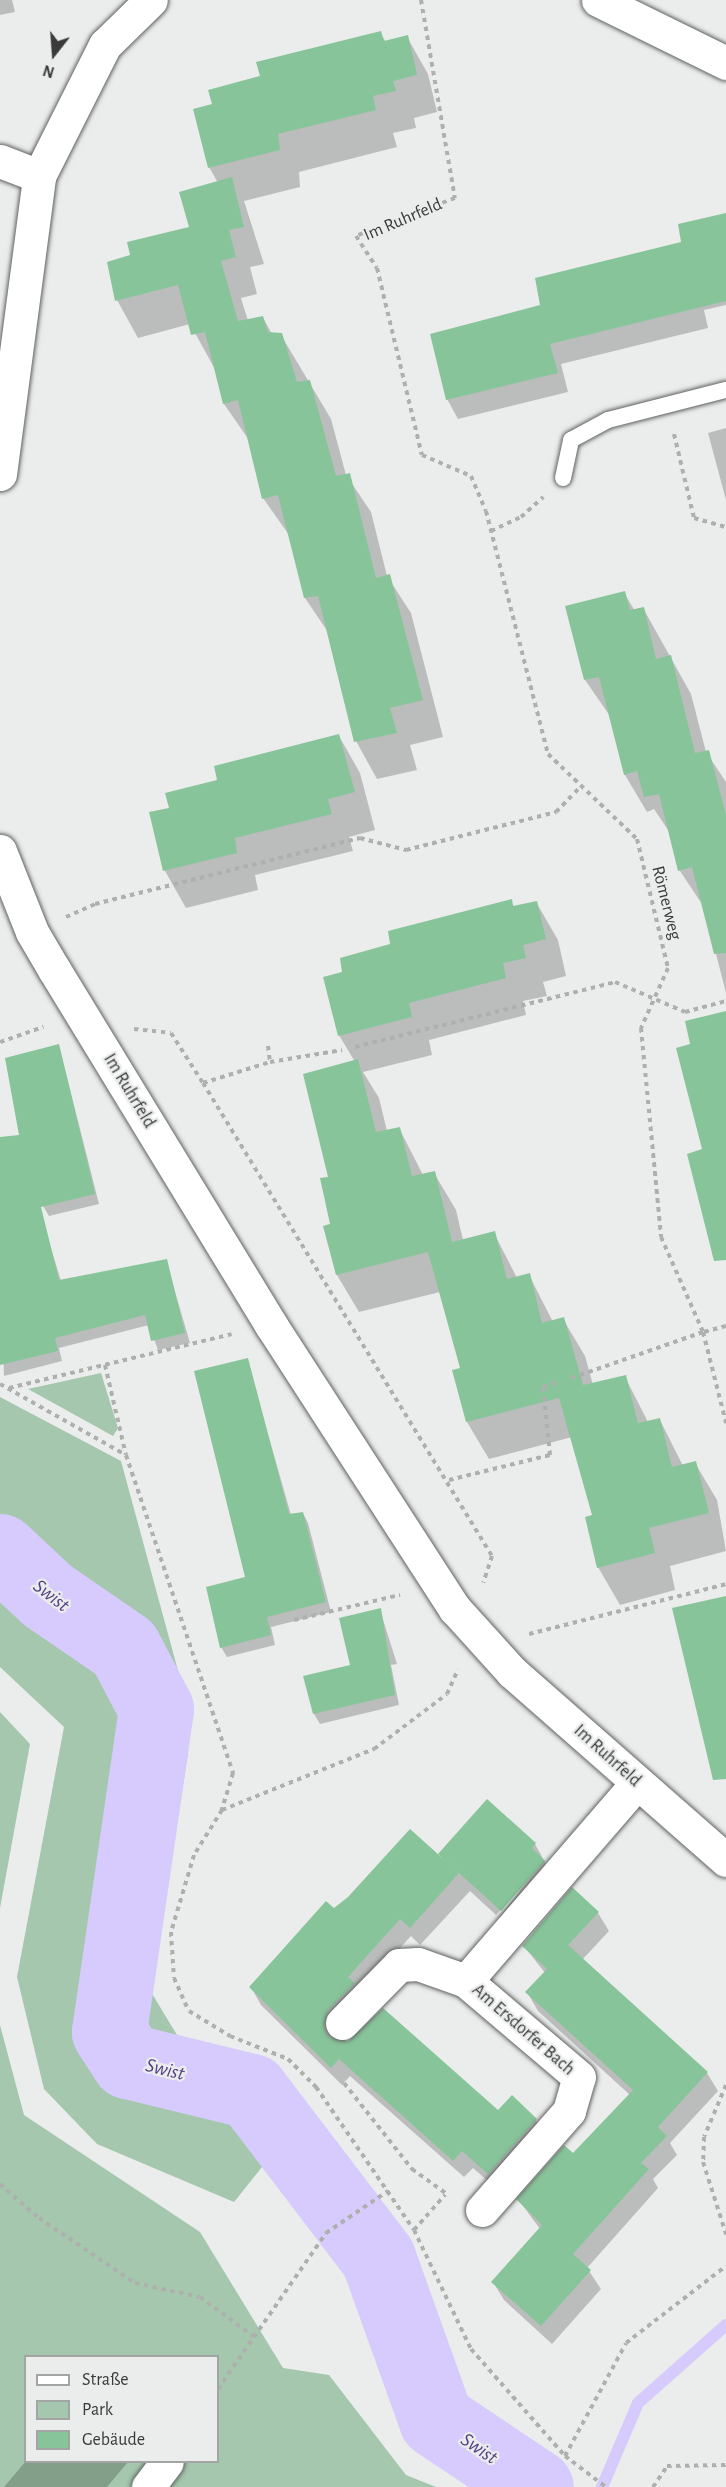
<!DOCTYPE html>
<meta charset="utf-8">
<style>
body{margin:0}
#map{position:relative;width:726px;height:2487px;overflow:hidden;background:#eaedeb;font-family:"Alegreya Sans",sans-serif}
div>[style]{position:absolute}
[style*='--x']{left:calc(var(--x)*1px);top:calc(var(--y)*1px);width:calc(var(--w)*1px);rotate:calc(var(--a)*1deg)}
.green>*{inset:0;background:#a4c7ad}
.shadow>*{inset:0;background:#0003}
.stream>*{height:12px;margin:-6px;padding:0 6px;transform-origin:6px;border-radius:6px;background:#d6cbfc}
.river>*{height:75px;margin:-37.5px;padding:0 37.5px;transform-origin:37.5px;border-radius:37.5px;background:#d6cbfc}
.building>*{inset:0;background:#88c49a}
.path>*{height:4px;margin-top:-2px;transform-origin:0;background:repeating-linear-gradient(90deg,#aeb0ae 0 4.5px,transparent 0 9px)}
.roads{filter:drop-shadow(0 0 2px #606260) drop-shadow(0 0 2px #606260)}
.lane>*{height:16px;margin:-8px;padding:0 8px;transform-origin:8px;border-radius:8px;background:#fff}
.street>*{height:33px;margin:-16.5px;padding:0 16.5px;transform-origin:16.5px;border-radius:16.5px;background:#fff}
span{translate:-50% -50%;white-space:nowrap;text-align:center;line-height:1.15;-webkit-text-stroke:4.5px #eaedeb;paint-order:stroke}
.street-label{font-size:18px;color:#393a39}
.water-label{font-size:20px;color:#543e85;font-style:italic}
.legend{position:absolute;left:24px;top:2355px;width:195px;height:108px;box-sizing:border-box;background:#eaedeb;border:2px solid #a3a5a4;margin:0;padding:8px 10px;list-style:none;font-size:18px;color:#393a39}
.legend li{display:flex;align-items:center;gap:12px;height:30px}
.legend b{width:30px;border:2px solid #a3a5a4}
.north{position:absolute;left:24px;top:24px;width:60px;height:60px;-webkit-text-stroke:4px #eaedeb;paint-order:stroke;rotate:197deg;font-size:16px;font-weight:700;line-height:24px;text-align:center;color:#393a39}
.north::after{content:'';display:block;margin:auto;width:21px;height:27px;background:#393a39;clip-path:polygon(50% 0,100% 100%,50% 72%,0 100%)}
</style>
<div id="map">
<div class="green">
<div style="clip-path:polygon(101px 1373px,118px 1428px,113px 1436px,28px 1389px)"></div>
<div style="clip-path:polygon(0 1397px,121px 1461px,180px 1678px,188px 1753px,151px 1992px,183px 2045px,258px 2086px,293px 2128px,234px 2202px,97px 2144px,44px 2089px,17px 1977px,64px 1727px,0 1667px)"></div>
<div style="clip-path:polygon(0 1712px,30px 1744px,0 1908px)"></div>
<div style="clip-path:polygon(evenodd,0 2025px,24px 2115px,200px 2232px,283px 2368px,329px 2375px,406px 2475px,436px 2487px,0 2487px,0 2025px,26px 2356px,218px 2356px,218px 2462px,26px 2462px,26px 2356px)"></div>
</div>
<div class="shadow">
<div style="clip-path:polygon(0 0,12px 0,15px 12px,0 15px)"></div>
<div style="clip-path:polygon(380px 33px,386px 42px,407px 37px,428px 74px,437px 112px,414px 118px,416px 128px,393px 133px,397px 147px,299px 172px,300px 187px,244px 201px,264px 264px,250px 267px,257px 294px,241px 298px,248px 321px,263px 318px,272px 334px,281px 335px,331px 419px,346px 475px,371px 512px,387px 576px,411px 613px,443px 737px,410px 745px,417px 770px,377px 779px,356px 741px,330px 635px,305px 598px,289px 535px,263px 498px,249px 440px,224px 404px,216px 371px,190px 324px,138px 338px,117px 300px,132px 257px,190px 228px,218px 183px,209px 167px,214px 105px,262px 77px)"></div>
<div style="clip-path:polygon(726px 214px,726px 305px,704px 310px,708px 328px,561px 364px,568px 392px,458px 419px,447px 399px,542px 306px,683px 243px)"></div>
<div style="clip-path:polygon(726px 428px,726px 500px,708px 433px)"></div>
<div style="clip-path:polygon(624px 593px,635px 611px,643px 608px,691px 694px,706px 752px,726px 782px,726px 993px,704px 907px,680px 871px,670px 833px,654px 809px,647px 812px,625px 775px,610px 716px,585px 680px)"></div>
<div style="clip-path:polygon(339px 736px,360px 773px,375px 830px,349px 837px,353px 851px,255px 875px,258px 890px,186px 908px,165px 871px,170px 809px,219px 781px)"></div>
<div style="clip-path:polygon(511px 901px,514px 907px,536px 902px,558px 940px,566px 976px,543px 982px,547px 996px,523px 1001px,526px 1015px,429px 1040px,432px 1055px,363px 1072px,379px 1098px,387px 1131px,399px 1128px,423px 1175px,434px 1173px,456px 1210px,463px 1240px,494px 1233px,517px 1278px,529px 1275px,553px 1322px,563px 1319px,585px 1356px,593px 1385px,625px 1377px,648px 1422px,660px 1420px,683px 1466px,695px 1463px,717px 1500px,726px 1551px,670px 1566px,675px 1590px,620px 1605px,598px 1567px,594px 1516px,572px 1437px,489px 1459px,467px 1422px,462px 1369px,440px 1292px,359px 1312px,337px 1275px,330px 1178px,355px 1062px,339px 1035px,344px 973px,392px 945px)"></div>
<div style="clip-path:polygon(59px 1046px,99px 1204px,49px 1216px,43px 1206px)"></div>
<div style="clip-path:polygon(47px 1235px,61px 1281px,166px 1261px,190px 1343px,158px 1350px,149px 1325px,59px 1348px,62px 1361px,4px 1376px,0 1247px)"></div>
<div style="clip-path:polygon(247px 1360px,291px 1515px,303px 1513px,308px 1523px,331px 1612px,271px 1627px,275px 1645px,227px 1657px,221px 1647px,247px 1578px)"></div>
<div style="clip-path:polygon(380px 1610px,397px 1664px,391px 1665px,399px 1705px,320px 1724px,314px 1714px,352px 1666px)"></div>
<div style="clip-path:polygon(535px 1844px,546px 1864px,513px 1930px,499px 1917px,543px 1861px,496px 1915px,470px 1891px,420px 1945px,411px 1936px,359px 1993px,335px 2041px,348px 2042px,498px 2112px,536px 2120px,546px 2138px,499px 2191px,473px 2168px,464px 2177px,350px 2076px,342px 2085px,261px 2005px,251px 1987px,334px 1910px,443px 1860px,440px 1854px)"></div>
<div style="clip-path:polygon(598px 1913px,609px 1931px,582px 1960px,707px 2073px,718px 2091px,670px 2143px,677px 2155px,653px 2179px,658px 2188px,587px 2268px,601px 2289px,552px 2344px,504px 2300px,493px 2282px,540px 2229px,518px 2199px,574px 2155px,630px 2095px,538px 2011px,527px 1992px,545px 1973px,524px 1946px)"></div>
<div style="clip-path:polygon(26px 2461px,26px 2462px,128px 2462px,107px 2487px,4px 2487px)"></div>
</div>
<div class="stream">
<div style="--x:602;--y:2487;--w:91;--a:-66.8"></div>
<div style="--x:638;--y:2403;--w:118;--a:-41.6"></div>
</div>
<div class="river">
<div style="--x:0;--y:1551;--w:64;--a:43.1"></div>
<div style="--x:47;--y:1595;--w:93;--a:34.5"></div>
<div style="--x:124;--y:1648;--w:69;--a:62.3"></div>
<div style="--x:156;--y:1709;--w:326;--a:98.3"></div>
<div style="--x:109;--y:2032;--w:35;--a:57"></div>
<div style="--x:128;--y:2061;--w:127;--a:13.7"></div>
<div style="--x:251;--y:2091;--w:210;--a:52.7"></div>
<div style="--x:378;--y:2258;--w:172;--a:70.3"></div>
<div style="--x:436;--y:2420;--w:120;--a:33.8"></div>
</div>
<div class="building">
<div style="clip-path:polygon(381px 31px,384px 41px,408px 35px,417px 75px,393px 81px,396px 91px,373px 96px,376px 110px,278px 134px,280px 150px,208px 168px,193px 109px,212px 104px,208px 90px,260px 76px,256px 62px)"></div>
<div style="clip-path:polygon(232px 177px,244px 227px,229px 230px,236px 257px,221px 261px,238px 321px,263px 316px,268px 332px,282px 333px,297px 382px,310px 380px,336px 476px,350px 473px,376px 578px,390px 574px,423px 700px,390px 708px,397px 733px,354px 742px,318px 596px,304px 598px,278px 495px,262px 499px,238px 400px,223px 404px,205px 332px,191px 335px,178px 285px,115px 301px,107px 262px,130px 255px,127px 242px,189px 227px,179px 192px)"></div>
<div style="clip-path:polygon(726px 213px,726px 301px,550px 344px,558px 373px,446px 400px,430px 334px,540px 305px,535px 278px,681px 242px,678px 224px)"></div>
<div style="clip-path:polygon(625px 591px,630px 610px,644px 607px,656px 659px,671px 655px,695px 753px,709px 750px,726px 815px,726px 953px,714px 954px,692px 867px,678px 871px,659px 794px,644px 797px,637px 771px,624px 775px,599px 677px,584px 680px,565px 606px)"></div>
<div style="clip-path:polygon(339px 734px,355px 792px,328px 799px,332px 814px,235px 838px,237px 853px,163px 871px,149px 812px,169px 808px,165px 793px,217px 780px,214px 766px)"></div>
<div style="clip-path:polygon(512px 899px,513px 906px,537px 901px,546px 939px,523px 945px,526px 958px,503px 963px,506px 978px,409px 1003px,412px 1017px,338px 1036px,323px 977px,342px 972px,340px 958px,390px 944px,388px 931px)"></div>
<div style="clip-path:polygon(726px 1011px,726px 1260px,714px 1261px,687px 1154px,702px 1149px,676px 1048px,690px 1044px,685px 1021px)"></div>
<div style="clip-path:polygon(59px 1044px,95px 1194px,41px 1207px,59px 1280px,167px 1259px,185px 1333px,151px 1341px,145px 1315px,55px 1338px,58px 1351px,0 1365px,0 1137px,19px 1135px,5px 1058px)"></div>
<div style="clip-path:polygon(358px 1059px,376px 1132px,400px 1127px,412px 1176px,435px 1171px,452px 1242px,495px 1231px,507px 1279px,530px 1273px,542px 1323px,564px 1317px,583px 1385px,626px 1375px,638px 1423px,660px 1418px,672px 1467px,696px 1461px,709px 1513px,649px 1528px,655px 1553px,597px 1568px,585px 1517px,592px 1515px,559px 1398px,466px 1422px,452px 1370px,460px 1368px,428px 1252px,336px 1275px,323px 1226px,330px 1224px,320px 1178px,328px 1177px,303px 1074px)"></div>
<div style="clip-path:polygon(248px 1358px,289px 1514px,303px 1512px,326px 1602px,267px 1617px,271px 1635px,220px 1648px,206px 1587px,245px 1577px,194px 1371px)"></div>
<div style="clip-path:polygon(726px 1596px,726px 1779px,713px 1780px,672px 1608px)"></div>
<div style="clip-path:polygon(381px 1608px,395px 1695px,313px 1714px,303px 1676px,350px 1665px,339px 1618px)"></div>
<div style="clip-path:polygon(487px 1799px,536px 1843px,532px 1848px,545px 1861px,501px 1911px,438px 1854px)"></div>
<div style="clip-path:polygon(410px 1829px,459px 1873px,410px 1928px,400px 1919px,348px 1977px,355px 1983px,328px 2010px,324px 2027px,329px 2037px,348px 2041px,383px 2008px,498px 2110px,512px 2095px,537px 2119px,488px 2174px,462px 2151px,453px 2161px,339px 2059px,331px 2068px,249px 1987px,326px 1901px,334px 1908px,348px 1897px)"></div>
<div style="clip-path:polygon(572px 1887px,599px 1912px,568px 1945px,708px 2072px,658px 2127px,667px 2136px,641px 2163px,649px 2169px,573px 2254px,591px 2270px,541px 2326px,491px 2282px,542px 2225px,516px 2199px,564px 2145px,573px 2153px,633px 2090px,525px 1992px,547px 1969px,522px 1946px)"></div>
</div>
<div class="path">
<div style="--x:421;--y:0;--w:201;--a:80.3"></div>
<div style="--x:455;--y:198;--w:106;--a:159"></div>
<div style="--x:356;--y:236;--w:38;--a:57"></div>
<div style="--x:377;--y:268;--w:192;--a:76.5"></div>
<div style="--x:422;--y:455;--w:53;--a:23.2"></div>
<div style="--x:471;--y:476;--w:38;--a:67"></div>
<div style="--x:486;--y:511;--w:251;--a:75.7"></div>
<div style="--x:548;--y:754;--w:123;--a:43.7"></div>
<div style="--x:637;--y:839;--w:133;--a:76.5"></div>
<div style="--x:668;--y:968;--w:66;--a:114.2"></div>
<div style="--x:641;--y:1028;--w:210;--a:84.5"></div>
<div style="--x:661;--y:1237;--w:104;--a:66.1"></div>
<div style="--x:703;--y:1332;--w:142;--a:160.7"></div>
<div style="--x:674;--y:434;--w:86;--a:76.6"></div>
<div style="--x:694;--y:518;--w:33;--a:16"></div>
<div style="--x:491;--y:531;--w:33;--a:-25"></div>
<div style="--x:521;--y:517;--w:30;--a:-42"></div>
<div style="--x:66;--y:917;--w:32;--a:-24"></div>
<div style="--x:95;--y:904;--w:273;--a:-14"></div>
<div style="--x:360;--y:838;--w:48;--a:14.6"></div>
<div style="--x:406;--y:850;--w:155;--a:-14.2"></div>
<div style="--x:556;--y:812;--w:36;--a:-46"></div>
<div style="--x:134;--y:1029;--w:37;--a:6"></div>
<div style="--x:171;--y:1033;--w:59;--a:57.4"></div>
<div style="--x:203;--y:1083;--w:70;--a:-17.4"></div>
<div style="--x:0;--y:1042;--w:46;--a:-19.2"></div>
<div style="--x:268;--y:1046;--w:16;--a:83"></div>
<div style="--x:270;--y:1062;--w:73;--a:-9.5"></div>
<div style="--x:355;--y:1047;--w:268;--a:-14"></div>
<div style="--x:615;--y:982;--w:76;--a:23.2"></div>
<div style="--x:685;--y:1012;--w:42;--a:-15"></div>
<div style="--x:203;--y:1083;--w:554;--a:58.58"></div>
<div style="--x:492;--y:1556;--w:28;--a:108"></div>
<div style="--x:726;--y:1326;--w:24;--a:165"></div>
<div style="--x:703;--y:1332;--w:94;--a:75.8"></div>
<div style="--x:105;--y:1365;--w:92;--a:76.9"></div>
<div style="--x:0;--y:1384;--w:145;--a:29.4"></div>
<div style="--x:126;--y:1455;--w:336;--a:71.4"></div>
<div style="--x:233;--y:1773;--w:39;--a:107"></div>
<div style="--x:222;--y:1810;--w:53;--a:121.9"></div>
<div style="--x:194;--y:1855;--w:80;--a:106.6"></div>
<div style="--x:171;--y:1932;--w:46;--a:86.3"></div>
<div style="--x:174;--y:1978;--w:36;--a:66"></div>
<div style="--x:189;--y:2011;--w:48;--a:31.4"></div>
<div style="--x:230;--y:2036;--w:62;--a:21.6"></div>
<div style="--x:288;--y:2059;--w:40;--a:45"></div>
<div style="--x:316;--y:2087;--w:173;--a:55.6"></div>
<div style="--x:414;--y:2230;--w:132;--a:64.4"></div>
<div style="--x:471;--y:2349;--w:142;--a:48.7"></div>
<div style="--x:565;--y:2456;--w:51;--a:37.1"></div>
<div style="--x:9;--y:1388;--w:229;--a:-13.6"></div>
<div style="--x:449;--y:1480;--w:104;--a:-13.9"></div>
<div style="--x:550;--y:1455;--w:68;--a:-95.9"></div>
<div style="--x:543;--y:1387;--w:13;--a:-18"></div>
<div style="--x:294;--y:1620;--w:109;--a:-13.3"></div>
<div style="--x:529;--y:1634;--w:203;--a:-14.2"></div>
<div style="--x:222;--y:1810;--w:164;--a:-21.9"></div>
<div style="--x:374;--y:1749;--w:91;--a:-37"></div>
<div style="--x:447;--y:1694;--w:27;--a:-66"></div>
<div style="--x:344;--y:2083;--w:110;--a:51.7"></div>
<div style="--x:412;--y:2169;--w:44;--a:35.8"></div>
<div style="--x:726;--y:2085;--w:56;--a:112.9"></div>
<div style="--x:704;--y:2137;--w:25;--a:92"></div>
<div style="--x:703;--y:2162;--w:76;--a:72.3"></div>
<div style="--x:0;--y:2184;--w:52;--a:41.1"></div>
<div style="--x:39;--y:2218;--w:116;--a:34.1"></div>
<div style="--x:135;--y:2283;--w:66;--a:12.2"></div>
<div style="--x:200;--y:2297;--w:66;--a:36.3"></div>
<div style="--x:414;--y:2230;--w:47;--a:-48.5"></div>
<div style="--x:218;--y:2389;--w:190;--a:-55.3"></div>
<div style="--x:326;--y:2233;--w:75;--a:-34.1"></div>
<div style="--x:565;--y:2456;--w:128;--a:-61.6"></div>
<div style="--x:626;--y:2343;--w:126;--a:-37.6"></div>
<div style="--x:653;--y:2487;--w:25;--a:-56"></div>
<div style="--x:667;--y:2466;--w:59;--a:-1"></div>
</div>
<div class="roads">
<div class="lane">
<div style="--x:563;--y:478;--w:39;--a:-78"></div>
<div style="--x:571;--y:440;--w:42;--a:-28.4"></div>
<div style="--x:608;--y:420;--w:122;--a:-14.3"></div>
</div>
<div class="street">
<div style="--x:598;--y:0;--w:143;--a:26.2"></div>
<div style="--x:0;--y:161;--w:42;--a:21"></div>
<div style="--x:0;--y:474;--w:301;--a:-82.5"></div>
<div style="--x:39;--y:176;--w:147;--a:-63.3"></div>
<div style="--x:105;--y:45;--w:64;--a:-44.4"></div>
<div style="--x:0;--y:851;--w:87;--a:68.4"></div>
<div style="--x:32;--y:932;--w:45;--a:59.5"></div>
<div style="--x:55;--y:971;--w:415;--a:58.6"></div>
<div style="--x:271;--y:1325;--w:338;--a:57.1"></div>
<div style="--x:455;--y:1609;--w:85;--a:47.9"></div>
<div style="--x:512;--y:1672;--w:285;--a:41.3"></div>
<div style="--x:342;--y:2023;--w:81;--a:-45.5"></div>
<div style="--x:399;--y:1965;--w:19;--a:-3"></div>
<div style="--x:418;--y:1964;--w:51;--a:19.5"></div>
<div style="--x:482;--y:2210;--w:132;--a:-48.7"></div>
<div style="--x:569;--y:2111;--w:35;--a:-74"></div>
<div style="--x:579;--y:2077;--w:148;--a:-139.7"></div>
<div style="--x:466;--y:1981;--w:262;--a:-49.2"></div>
<div style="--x:148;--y:2487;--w:31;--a:-53"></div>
</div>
</div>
<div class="street-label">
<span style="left:403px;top:220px;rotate:-23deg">Im Ruhrfeld</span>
<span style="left:666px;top:903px;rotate:76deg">Römerweg</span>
<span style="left:129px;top:1091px;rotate:59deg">Im Ruhrfeld</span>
<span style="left:607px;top:1756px;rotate:42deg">Im Ruhrfeld</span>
<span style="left:523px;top:2030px;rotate:41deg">Am Ersdorfer Bach</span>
</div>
<div class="water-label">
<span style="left:51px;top:1596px;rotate:38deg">Swist</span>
<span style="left:165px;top:2070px;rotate:14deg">Swist</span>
<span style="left:479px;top:2449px;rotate:34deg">Swist</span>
</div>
<ul class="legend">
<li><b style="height:8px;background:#fff"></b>Straße</li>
<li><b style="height:16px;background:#a4c7ad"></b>Park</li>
<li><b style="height:16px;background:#88c49a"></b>Gebäude</li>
</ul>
<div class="north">N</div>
</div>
